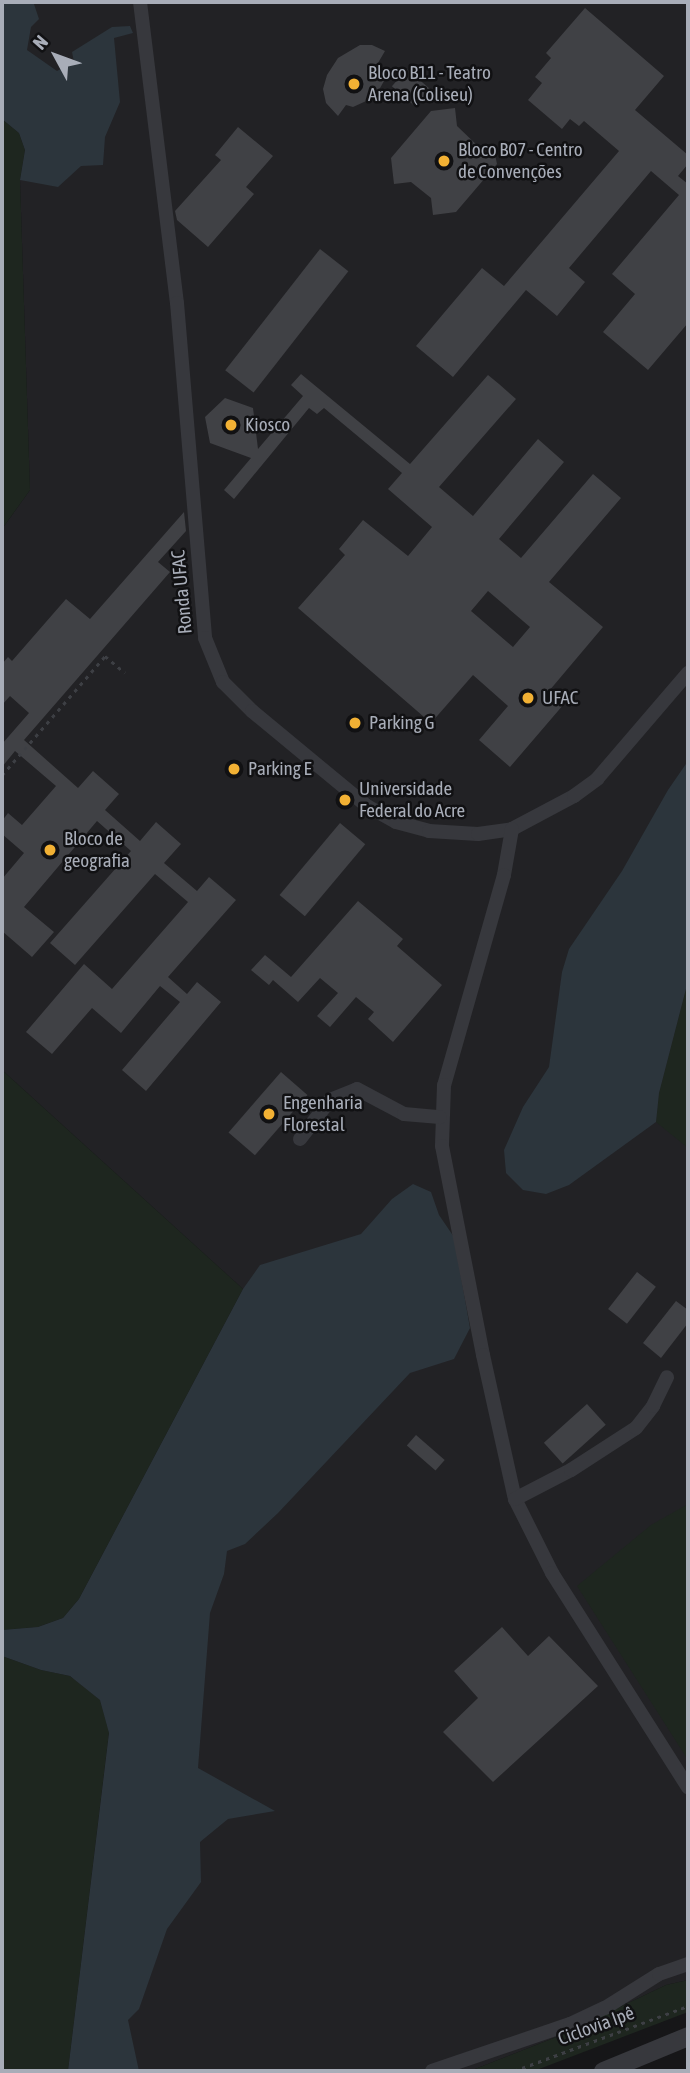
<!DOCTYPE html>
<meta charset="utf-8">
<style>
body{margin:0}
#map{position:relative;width:690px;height:2073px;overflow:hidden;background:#161618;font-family:"Asap Condensed",sans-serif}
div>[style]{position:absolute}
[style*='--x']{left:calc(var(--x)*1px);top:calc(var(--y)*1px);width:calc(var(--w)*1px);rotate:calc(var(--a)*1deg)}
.built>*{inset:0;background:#222225}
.green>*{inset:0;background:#1e261f}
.water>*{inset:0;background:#2c353c}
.building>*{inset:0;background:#404145;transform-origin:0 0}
.path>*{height:2.5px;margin-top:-1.25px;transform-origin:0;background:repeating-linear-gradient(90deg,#3d3f44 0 3.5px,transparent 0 8.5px)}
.minor>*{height:14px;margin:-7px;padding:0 7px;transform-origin:7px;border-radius:7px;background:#37383d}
.tertiary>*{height:19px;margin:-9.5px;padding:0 9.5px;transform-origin:9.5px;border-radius:9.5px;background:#37383d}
.dots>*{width:19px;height:19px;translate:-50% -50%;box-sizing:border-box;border:4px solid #111113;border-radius:50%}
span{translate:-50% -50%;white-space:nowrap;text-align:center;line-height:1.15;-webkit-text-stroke:5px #111113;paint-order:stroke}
.poi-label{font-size:19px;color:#a8adb8}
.left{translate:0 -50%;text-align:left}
.street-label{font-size:19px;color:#a8adb8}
.frame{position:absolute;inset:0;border:4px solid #a8adb8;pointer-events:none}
.north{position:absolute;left:21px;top:21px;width:70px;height:70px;-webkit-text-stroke:5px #111113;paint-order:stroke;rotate:311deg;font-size:19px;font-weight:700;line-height:28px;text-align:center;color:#a8adb8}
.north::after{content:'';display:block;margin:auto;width:24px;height:32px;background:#a8adb8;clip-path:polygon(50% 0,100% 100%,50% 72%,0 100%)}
</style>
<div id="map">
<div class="built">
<div style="clip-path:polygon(2px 2px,688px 2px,688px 1980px,666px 1985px,559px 2036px,470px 2071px,68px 2071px,109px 1732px,71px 1676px,2px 1656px,2px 1630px,38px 1627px,63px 1618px,79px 1599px,243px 1289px,2px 1070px,2px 529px,30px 490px,20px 180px,25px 150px,19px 133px,2px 119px)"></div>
</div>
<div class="green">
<div style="clip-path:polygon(2px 119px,19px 133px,25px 150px,20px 180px,30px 490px,2px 529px)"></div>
<div style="clip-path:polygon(688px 981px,688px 1148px,656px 1122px,659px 1093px)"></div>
<div style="clip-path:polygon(2px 1070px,243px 1289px,79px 1599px,63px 1618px,38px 1627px,2px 1630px)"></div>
<div style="clip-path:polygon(688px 1504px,688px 1760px,577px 1586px,651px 1525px)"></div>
<div style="clip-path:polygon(2px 1656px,41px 1670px,70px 1676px,100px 1700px,109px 1732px,68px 2071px,2px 2071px)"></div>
<div style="clip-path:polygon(688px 1980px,688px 2012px,534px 2071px,470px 2071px,559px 2036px,666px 1985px)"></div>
</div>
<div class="water">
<div style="clip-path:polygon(23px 2px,34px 4px,39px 19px,31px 27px,27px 50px,57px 71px,74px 62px,72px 52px,112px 27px,130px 26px,133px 33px,114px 38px,120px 102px,105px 137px,103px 165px,81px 166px,58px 187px,20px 180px,25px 150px,19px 133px,2px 119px,2px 3px)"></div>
<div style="clip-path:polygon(688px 761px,688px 981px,659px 1093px,656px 1122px,569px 1185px,546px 1194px,523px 1190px,506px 1173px,504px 1150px,523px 1107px,549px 1067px,562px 972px,569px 949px,622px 871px,668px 790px)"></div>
<div style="clip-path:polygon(413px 1184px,431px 1192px,439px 1215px,454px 1237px,470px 1328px,454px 1359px,410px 1373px,278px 1513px,245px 1544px,227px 1551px,224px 1574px,210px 1613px,198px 1768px,275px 1811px,228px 1819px,200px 1842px,201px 1882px,167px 1929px,139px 2009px,128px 2020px,139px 2071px,68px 2071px,109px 1733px,100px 1700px,70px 1676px,41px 1670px,2px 1656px,2px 1630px,38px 1627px,63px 1618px,79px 1599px,243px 1289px,260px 1265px,361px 1234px,392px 1199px)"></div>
</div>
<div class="building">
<div style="clip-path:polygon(585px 8px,664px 76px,635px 110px,688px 155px,688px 164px,678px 176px,688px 184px,688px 323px,648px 370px,603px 332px,635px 294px,612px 274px,679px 195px,651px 171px,569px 268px,585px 282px,557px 316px,526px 290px,453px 377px,416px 346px,482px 268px,504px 286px,619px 151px,584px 121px,579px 126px,570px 119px,562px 129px,528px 100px,542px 83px,535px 77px,551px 58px,546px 53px)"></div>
<div style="clip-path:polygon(360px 45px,372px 45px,385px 51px,378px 63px,384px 81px,375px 97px,353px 107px,346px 105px,338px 116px,326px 103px,323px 89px,327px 75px,338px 58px)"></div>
<div style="left:407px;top:69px;width:32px;height:23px;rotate:41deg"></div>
<div style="clip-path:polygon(455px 108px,457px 126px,480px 148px,493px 145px,497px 164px,456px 212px,433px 215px,431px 198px,411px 182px,394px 184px,391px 158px,431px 111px)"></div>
<div style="clip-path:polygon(238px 127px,273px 156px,246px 187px,254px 194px,208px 247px,177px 220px,175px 211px,221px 160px,215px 155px)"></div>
<div style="left:320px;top:249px;width:36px;height:154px;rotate:38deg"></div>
<div style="clip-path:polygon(evenodd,301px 374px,410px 464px,488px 375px,499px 384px,516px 399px,439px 487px,473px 516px,538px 439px,564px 462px,499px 539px,521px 558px,593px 474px,621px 498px,549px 582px,603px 627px,549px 691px,564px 704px,510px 767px,479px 740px,508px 706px,473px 675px,431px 723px,298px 608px,345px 555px,339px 549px,363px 520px,408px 556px,432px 527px,388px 489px,402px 473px,324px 408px,317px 414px,309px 408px,234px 499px,224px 490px,251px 458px,210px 443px,205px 417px,225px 398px,253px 408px,258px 449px,303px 396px,291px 385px,301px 374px,488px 591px,530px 627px,513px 647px,471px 611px,488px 591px)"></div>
<div style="clip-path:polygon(184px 512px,186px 531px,158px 562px,170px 572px,24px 740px,78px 788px,93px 771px,119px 794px,105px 810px,140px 841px,156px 822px,181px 844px,164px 863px,197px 891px,209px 877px,236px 900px,168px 977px,187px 994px,197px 982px,221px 1002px,146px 1091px,122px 1070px,180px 1002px,160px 986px,121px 1033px,92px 1008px,52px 1054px,26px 1032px,84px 964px,112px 989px,188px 902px,155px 874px,75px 965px,50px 943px,131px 851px,97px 821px,24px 907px,54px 932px,32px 957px,2px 931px,2px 879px,24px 853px,2px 834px,2px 821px,8px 813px,22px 825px,56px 786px,15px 751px,2px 767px,2px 744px,29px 713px,10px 696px,2px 705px,2px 664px,8px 657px,12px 661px,66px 599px,90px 619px)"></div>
<div style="left:340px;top:823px;width:33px;height:94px;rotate:40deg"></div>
<div style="clip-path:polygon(358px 901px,403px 939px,397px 946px,442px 985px,393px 1042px,368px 1019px,374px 1012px,356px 997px,330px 1027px,317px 1016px,338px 993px,320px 978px,298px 1002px,273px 980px,269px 985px,251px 970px,265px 955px,291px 977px)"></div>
<div style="left:281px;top:1072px;width:35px;height:80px;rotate:41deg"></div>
<div style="left:637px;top:1272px;width:24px;height:47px;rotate:38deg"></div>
<div style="clip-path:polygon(676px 1301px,688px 1310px,688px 1323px,661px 1358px,643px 1343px)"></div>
<div style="left:587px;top:1404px;width:28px;height:58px;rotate:48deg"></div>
<div style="left:416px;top:1435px;width:38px;height:14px;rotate:41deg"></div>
<div style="clip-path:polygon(502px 1627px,528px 1656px,549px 1636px,598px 1686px,493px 1782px,443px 1732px,478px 1698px,454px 1671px)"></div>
</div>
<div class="path">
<div style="--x:2;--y:775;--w:157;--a:-49.1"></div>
<div style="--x:105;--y:656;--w:26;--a:40"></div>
<div style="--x:514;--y:2071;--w:186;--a:-20.5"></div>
</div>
<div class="minor">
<div style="--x:140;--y:2;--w:303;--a:83"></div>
<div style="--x:177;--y:303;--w:336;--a:85.2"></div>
<div style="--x:205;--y:638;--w:48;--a:67.8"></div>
<div style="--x:223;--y:682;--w:41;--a:45"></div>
<div style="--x:252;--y:711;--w:149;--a:39.6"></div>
<div style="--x:367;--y:806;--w:33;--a:29"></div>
<div style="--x:396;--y:822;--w:34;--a:15"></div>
<div style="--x:429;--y:831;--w:49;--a:3.5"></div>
<div style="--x:478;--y:834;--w:34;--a:-8"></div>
<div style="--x:512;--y:829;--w:70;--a:-28"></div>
<div style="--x:574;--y:796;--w:29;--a:-36"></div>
<div style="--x:597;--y:779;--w:140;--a:-49.4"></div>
<div style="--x:512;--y:829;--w:47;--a:99.9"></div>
<div style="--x:504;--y:875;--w:218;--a:105.9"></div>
<div style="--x:444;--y:1085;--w:61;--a:91.9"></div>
<div style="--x:442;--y:1146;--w:213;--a:78.9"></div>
<div style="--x:483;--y:1355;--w:148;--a:77.5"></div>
<div style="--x:515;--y:1499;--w:83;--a:63.4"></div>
<div style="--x:552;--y:1573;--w:254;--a:57.6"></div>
<div style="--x:300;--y:1139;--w:49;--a:-52.4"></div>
<div style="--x:330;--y:1100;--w:29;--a:-22"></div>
<div style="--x:357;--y:1089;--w:53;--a:28"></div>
<div style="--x:404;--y:1114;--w:36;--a:5"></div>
<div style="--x:515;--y:1499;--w:63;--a:-27.4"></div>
<div style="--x:571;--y:1470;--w:77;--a:-32.9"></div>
<div style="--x:636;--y:1428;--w:28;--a:-52"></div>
<div style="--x:653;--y:1406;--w:32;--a:-64"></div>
<div style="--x:432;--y:2071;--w:146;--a:-18.8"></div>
<div style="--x:570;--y:2024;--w:38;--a:-25"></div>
<div style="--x:605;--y:2008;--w:64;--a:-32.2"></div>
<div style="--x:659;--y:1974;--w:31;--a:-19"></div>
</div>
<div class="tertiary">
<div style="--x:603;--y:2071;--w:92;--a:-22.4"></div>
</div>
<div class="dots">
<div style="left:354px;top:84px;background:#f2b134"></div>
<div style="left:444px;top:161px;background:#f2b134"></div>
<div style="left:231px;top:425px;background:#f2b134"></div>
<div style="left:528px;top:698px;background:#f2b134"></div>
<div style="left:355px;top:723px;background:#f2b134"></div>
<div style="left:234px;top:769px;background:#f2b134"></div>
<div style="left:345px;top:800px;background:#f2b134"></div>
<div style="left:50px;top:850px;background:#f2b134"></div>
<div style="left:269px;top:1114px;background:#f2b134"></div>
</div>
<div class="poi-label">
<span class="left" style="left:368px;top:84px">Bloco B11 - Teatro<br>Arena (Coliseu)</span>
<span class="left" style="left:458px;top:161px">Bloco B07 - Centro<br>de Convenções</span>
<span class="left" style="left:245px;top:425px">Kiosco</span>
<span class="left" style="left:542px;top:698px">UFAC</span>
<span class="left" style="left:369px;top:723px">Parking G</span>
<span class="left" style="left:248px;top:769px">Parking E</span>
<span class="left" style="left:359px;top:800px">Universidade<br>Federal do Acre</span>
<span class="left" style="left:64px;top:850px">Bloco de<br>geografia</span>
<span class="left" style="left:283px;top:1114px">Engenharia<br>Florestal</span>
</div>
<div class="street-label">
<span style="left:182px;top:592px;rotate:-95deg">Ronda UFAC</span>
<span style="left:596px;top:2026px;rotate:-20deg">Ciclovia Ipê</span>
</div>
<div class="frame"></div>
<div class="north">N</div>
</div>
